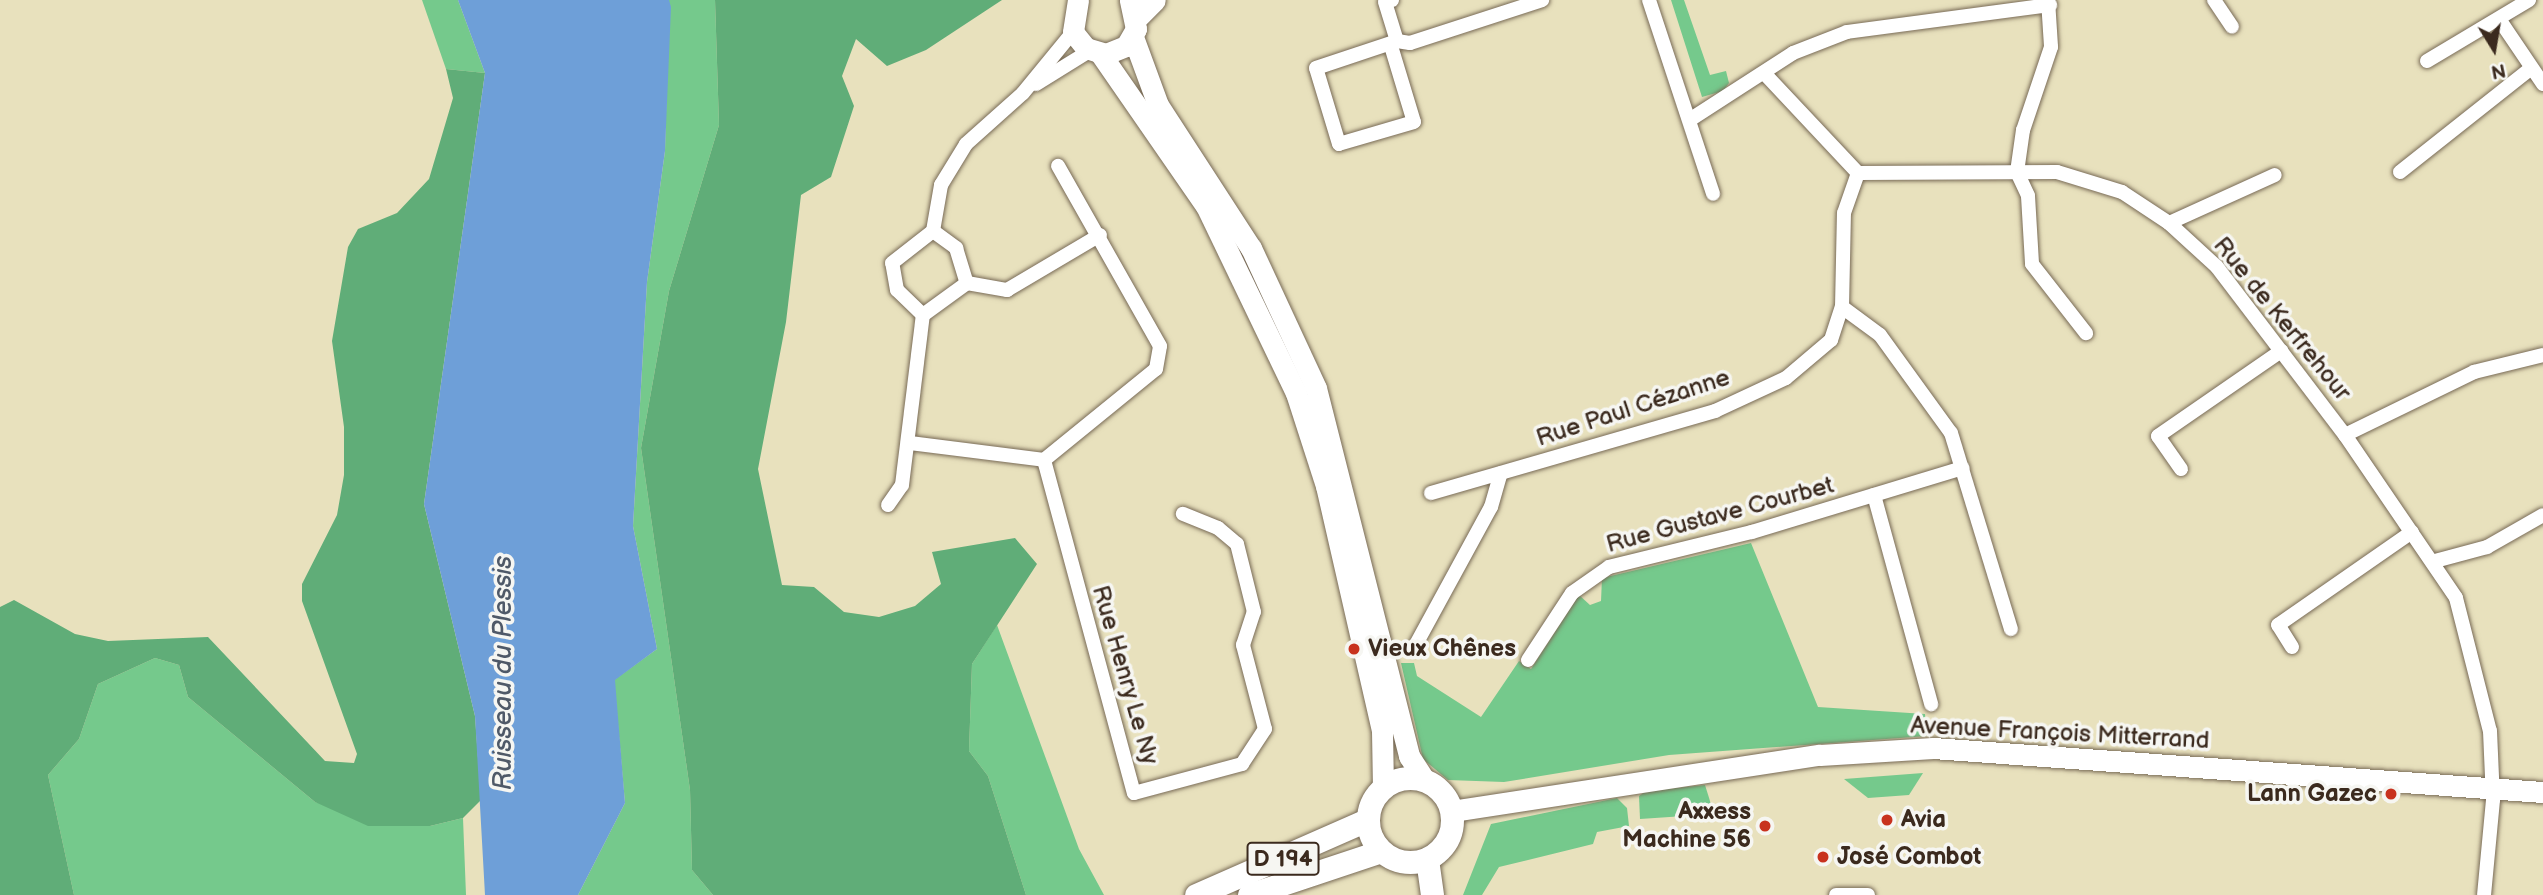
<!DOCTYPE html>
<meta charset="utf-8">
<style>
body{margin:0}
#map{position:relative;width:2543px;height:895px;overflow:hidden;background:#e8e1bd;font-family:"Balsamiq Sans",sans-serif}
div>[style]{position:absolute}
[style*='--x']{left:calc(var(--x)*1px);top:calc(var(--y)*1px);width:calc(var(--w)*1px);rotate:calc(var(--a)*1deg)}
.green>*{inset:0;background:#75c98c}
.forest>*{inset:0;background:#60ad78}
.water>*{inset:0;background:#6e9fd8}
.roads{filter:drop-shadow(0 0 2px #786a56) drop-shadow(0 0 2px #786a56)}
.street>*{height:14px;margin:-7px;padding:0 7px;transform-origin:7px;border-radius:7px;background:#fff}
.secondary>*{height:21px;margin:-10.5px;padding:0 10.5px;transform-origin:10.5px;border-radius:10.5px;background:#fff}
.primary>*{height:23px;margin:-11.5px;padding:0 11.5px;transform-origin:11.5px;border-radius:11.5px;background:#fff}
.primary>.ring{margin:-11.5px;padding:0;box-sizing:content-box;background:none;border:23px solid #fff;border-radius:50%}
.dots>*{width:19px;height:19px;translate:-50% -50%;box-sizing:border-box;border:4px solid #f6f6f2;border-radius:50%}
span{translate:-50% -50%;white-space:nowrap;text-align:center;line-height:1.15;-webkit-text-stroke:7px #f6f6f2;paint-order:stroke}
.shield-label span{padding:2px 5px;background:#f6f6f2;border:2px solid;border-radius:5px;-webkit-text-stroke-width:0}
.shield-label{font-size:23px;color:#3b2a1e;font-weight:700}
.street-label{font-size:24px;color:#3b2a1e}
.poi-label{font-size:24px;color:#3b2a1e;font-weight:700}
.left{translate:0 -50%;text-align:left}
.right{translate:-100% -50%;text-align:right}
.water-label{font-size:26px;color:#4f5968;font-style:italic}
.north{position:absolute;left:2459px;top:14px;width:70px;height:70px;-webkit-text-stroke:5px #f6f6f2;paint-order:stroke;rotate:169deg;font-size:19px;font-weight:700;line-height:28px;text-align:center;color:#3b2a1e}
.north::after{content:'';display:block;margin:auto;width:24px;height:32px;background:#3b2a1e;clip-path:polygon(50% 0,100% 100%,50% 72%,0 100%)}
</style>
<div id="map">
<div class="green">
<div style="clip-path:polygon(422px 0,458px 0,485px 73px,446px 69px)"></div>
<div style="clip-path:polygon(669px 0,715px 0,719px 125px,669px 291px,641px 448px,690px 790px,692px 870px,713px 895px,578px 895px,625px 803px,614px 680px,657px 649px,633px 526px,647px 282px,665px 151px)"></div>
<div style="clip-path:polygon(1671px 0,1684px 0,1710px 75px,1726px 71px,1729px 83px,1723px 91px,1702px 97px)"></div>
<div style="clip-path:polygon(1751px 543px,1818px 707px,1925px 714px,1927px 736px,1669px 755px,1504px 782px,1448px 780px,1423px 759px,1401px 663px,1414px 663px,1417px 676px,1481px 717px,1519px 661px,1531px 669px,1579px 595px,1590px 605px,1601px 601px,1602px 578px)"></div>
<div style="clip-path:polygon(997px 625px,1079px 849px,1104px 895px,1026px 895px,988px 776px,969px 751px,972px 664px)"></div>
<div style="clip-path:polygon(155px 658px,179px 665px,188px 697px,315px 802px,430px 826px,463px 818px,466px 895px,74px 895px,48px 775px,79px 739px,98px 684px)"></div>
<div style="clip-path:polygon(1923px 773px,1909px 795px,1868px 798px,1844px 779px)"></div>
<div style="clip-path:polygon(1705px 785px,1714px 814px,1640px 819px,1639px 796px,1646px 791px)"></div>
<div style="clip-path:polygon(1617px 798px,1627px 808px,1629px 826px,1597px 832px,1593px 844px,1499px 867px,1482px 895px,1463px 895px,1491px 824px)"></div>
</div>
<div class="forest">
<div style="clip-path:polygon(715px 0,1002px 0,926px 50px,887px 66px,856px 39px,842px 76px,854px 106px,831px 177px,801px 195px,786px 322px,758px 469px,782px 585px,814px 587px,844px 612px,879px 617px,915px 606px,941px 584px,932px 552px,1015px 538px,1037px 564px,972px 664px,969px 751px,988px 776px,1026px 895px,713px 895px,692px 870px,690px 790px,641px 448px,669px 291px,719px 125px)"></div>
<div style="clip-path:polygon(446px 69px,485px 73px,424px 504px,475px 716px,481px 800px,463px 818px,430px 826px,368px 826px,315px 802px,188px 697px,179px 665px,155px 658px,98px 684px,79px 739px,48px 775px,74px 895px,0 895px,0 607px,14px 600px,75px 634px,108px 641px,208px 637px,325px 761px,354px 763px,357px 754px,302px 601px,302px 584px,337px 515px,344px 475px,344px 427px,332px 341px,348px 247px,358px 229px,397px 213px,429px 179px,453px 98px)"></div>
</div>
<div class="water">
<div style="clip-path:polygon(458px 0,669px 0,671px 7px,665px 151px,647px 282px,633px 526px,657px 649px,615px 680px,625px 803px,578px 895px,485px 895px,475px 716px,424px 504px,485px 73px)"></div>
</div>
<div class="roads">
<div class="street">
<div style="--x:1392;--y:0;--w:7;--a:164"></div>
<div style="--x:1385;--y:2;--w:41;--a:72.9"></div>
<div style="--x:1397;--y:41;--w:13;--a:9"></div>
<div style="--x:1410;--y:43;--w:139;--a:-18"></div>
<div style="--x:1649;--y:0;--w:204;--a:71.7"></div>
<div style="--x:2048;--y:0;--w:47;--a:86.3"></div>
<div style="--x:2051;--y:47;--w:88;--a:108.6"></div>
<div style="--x:2023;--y:130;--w:42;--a:98.1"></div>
<div style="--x:2017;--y:172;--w:26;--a:65"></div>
<div style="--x:2028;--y:196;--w:68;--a:86.6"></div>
<div style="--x:2032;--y:264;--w:88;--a:52"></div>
<div style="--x:2214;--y:0;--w:32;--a:56"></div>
<div style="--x:2501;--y:22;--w:75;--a:55.9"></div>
<div style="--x:1391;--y:46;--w:79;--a:73.2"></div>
<div style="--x:1414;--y:122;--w:78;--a:163.7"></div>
<div style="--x:1339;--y:144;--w:79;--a:-106.8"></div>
<div style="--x:1316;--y:68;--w:85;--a:-18.4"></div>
<div style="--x:2427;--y:61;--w:119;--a:-30.9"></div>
<div style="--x:1764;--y:73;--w:137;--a:46.8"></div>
<div style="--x:1858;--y:173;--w:199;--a:-0.3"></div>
<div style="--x:2057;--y:172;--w:68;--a:17.1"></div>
<div style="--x:2122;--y:192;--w:56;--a:33.4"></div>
<div style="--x:2169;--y:223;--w:65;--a:42.5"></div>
<div style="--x:2217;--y:267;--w:211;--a:52.7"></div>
<div style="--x:2345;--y:435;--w:197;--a:55.7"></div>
<div style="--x:2456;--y:598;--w:137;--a:75.7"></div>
<div style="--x:2490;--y:731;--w:69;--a:87.5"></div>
<div style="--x:2493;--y:800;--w:95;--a:95.4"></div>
<div style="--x:1036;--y:84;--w:65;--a:-31.7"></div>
<div style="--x:1691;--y:119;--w:121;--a:-32.9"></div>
<div style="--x:1793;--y:53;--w:58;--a:-21.3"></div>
<div style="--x:1847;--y:32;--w:205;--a:-7.6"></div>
<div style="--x:2400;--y:172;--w:166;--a:-38.4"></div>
<div style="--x:2169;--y:223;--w:116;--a:-24.4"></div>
<div style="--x:933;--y:231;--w:29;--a:36"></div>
<div style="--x:956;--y:248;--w:37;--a:73"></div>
<div style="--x:967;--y:283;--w:54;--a:144"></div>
<div style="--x:923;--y:315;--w:36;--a:-136"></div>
<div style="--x:897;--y:290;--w:27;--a:-100"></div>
<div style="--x:892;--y:263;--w:52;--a:-38"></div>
<div style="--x:933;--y:231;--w:47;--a:-80.1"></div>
<div style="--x:941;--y:185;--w:48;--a:-58.6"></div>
<div style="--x:966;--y:144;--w:76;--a:-41.8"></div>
<div style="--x:1023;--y:93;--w:79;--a:-50.7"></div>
<div style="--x:967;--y:283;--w:41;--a:9.9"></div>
<div style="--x:1007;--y:290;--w:108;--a:-30.6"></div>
<div style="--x:1842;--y:307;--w:47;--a:36.4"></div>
<div style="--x:1880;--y:335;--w:121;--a:54.1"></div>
<div style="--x:1951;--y:433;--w:205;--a:73"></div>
<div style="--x:2345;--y:435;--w:144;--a:-26"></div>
<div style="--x:2474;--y:372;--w:71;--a:-13.8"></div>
<div style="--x:910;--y:443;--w:135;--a:7.2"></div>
<div style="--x:1044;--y:460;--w:345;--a:74.9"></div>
<div style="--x:1134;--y:793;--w:112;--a:-15"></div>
<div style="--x:1242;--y:764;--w:42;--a:-56.7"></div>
<div style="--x:1265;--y:729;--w:87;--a:-104.7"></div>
<div style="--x:1243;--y:645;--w:35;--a:-72"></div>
<div style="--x:1254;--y:612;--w:70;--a:-104"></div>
<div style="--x:1237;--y:544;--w:25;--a:-140"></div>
<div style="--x:1218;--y:528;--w:38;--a:-158"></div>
<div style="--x:1044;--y:460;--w:144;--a:-39.1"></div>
<div style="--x:1156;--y:369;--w:23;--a:-80"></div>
<div style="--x:1160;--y:346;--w:207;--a:-119.5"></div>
<div style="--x:2181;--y:469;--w:40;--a:-124.9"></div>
<div style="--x:2158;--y:436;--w:150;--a:-34.6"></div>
<div style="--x:1431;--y:493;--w:296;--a:-16.1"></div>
<div style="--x:1715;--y:411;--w:78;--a:-24.9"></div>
<div style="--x:1786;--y:378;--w:59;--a:-40.2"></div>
<div style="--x:1831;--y:340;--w:35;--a:-72"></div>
<div style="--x:1842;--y:307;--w:94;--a:-88.8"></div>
<div style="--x:1844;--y:213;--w:42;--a:-70.7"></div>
<div style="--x:1874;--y:495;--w:217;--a:74.7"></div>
<div style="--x:888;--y:505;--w:24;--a:-55"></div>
<div style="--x:902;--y:485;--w:171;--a:-83"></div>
<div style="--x:2435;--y:561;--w:54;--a:-15.1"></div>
<div style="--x:2487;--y:547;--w:64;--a:-29.7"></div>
<div style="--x:2292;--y:647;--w:26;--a:-122"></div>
<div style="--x:2278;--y:625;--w:163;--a:-34.8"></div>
<div style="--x:1414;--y:648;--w:161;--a:-61.4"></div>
<div style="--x:1491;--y:507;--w:35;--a:-74"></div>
<div style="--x:1528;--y:660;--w:80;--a:-56.7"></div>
<div style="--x:1572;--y:593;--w:45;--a:-35.1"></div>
<div style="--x:1609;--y:567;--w:147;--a:-13.8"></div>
<div style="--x:1752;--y:532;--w:220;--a:-16.9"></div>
<div style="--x:1836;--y:895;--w:32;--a:0"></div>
</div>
<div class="secondary">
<div style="--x:1078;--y:0;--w:32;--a:99"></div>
<div style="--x:1073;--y:32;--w:21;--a:51"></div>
<div style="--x:1086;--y:48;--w:21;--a:17"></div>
<div style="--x:1106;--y:54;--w:22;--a:-22"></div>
<div style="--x:1126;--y:46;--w:20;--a:-60"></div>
<div style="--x:1136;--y:29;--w:30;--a:-102"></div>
<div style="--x:1137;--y:18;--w:25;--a:-45"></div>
<div style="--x:1133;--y:37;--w:72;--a:69.8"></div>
<div style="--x:1158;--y:105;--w:171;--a:57"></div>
<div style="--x:1251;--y:248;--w:154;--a:65.1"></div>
<div style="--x:1316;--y:388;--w:380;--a:75.8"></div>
<div style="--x:1409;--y:756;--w:30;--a:57"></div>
<div style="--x:1100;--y:53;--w:186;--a:55.3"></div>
<div style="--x:1206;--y:206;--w:208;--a:64.3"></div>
<div style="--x:1296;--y:393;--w:98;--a:72.1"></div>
<div style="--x:1326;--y:486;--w:251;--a:77.1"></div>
<div style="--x:1382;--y:731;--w:56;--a:89"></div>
<div style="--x:1452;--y:811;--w:372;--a:-8.7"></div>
<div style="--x:1820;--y:755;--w:113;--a:-3.5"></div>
<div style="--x:1933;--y:748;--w:612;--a:4.13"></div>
</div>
<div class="primary">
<div class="ring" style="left:1368px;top:778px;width:61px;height:61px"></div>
<div style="--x:1427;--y:859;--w:36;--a:82"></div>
<div style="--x:1196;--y:895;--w:187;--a:-23.7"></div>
<div style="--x:1249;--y:895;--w:139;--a:-18.4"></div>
</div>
</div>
<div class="dots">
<div style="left:1354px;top:649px;background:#c8321e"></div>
<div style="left:2391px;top:794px;background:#c8321e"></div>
<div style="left:1887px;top:820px;background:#c8321e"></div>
<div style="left:1765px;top:826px;background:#c8321e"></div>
<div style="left:1823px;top:857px;background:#c8321e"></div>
</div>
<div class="shield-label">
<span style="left:1283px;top:859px">D 194</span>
</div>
<div class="street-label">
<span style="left:2282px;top:319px;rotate:51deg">Rue de Kerfrehour</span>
<span style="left:1633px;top:408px;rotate:-18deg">Rue Paul Cézanne</span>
<span style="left:1720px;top:515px;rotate:-15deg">Rue Gustave Courbet</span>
<span style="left:1125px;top:675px;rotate:74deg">Rue Henry Le Ny</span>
<span style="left:2060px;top:733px;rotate:3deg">Avenue François Mitterrand</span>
</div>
<div class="poi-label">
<span class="left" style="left:1368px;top:649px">Vieux Chênes</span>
<span class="right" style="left:2377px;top:794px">Lann Gazec</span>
<span class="right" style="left:1751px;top:826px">Axxess<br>Machine 56</span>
<span class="left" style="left:1901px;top:820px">Avia</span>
<span class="left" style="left:1837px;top:857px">José Combot</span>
</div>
<div class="water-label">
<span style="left:504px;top:673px;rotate:-90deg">Ruisseau du Plessis</span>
</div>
<div class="north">N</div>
</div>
